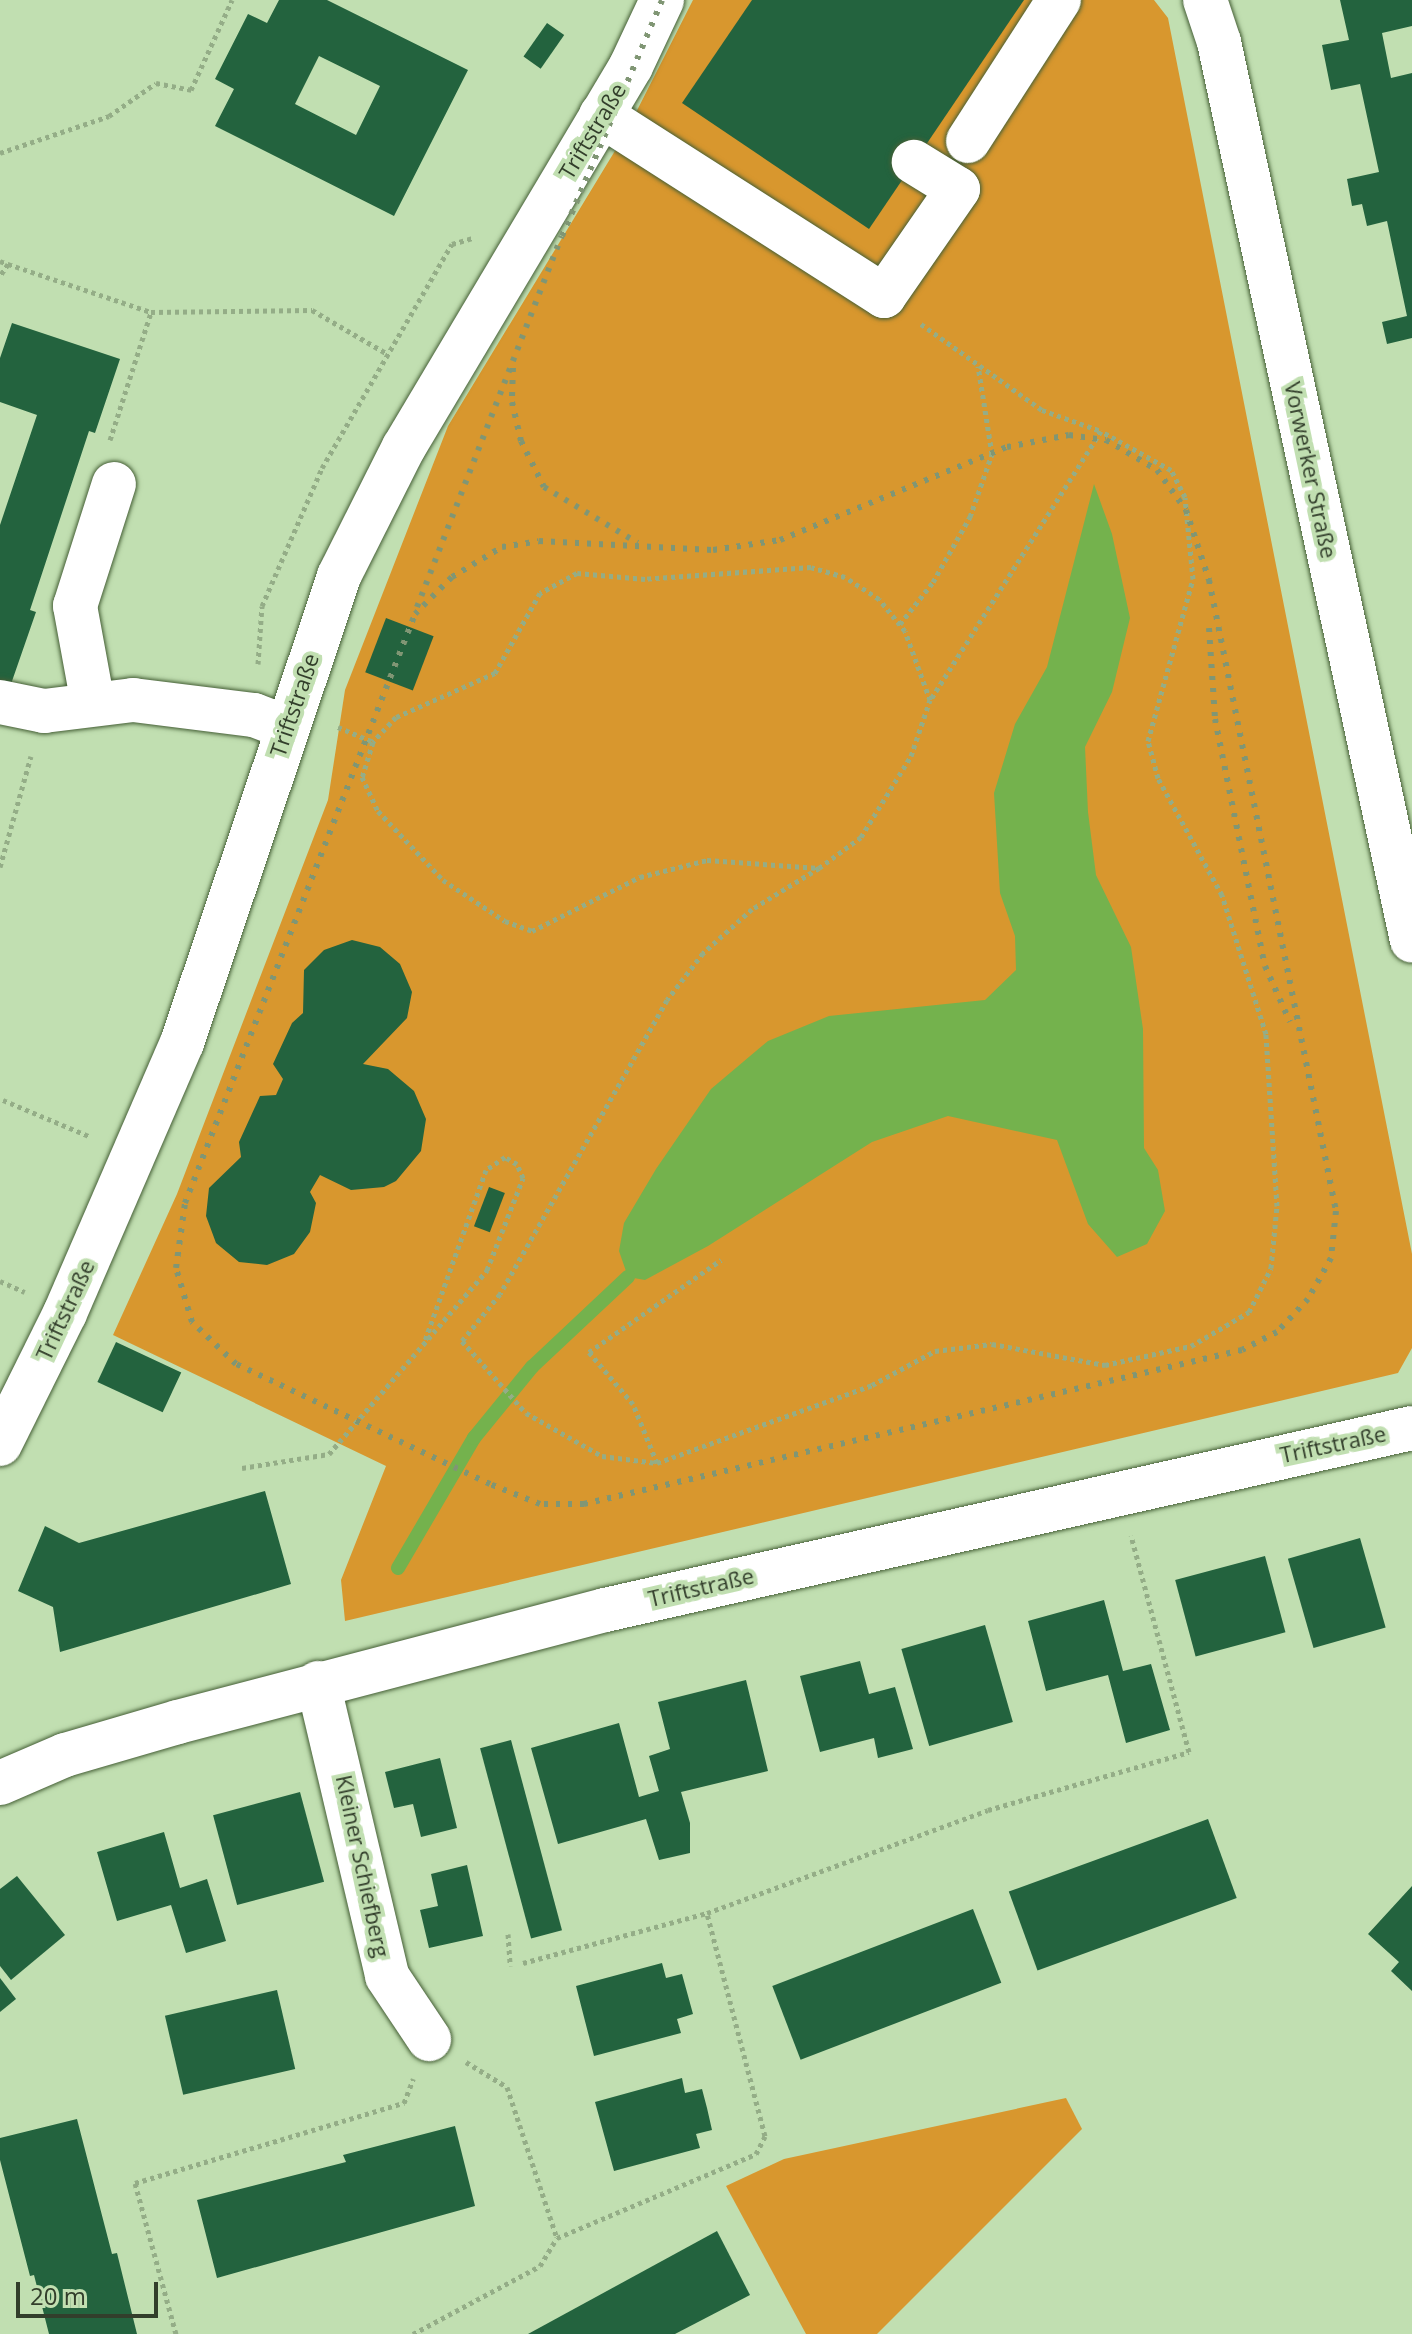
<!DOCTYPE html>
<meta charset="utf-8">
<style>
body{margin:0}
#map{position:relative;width:1412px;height:2334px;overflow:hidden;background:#c1dfb1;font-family:"Open Sans",sans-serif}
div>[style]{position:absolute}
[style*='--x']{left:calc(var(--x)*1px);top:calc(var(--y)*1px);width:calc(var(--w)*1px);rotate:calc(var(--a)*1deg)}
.green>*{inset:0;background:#d8972e}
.water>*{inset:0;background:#74b24d}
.stream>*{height:14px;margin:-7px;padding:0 7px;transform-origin:7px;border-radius:7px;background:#74b24d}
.building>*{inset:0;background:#23633e;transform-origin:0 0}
.path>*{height:5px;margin-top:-2.5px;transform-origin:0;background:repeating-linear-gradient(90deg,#94ad87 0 4px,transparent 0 8px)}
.roads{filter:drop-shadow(0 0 2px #455f36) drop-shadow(0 0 2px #455f36)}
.minor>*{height:44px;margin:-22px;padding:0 22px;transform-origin:22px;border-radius:22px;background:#fff}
.rail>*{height:6px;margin-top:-3px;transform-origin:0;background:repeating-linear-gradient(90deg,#809674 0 4px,transparent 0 12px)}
span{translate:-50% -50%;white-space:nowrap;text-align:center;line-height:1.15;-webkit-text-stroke:8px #c1dfb1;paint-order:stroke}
.street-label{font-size:22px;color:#323e2b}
.scale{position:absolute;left:16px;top:2282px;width:142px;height:36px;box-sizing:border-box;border:4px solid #323e2b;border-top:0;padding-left:10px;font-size:24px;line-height:28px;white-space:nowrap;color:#323e2b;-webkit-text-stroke:6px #c1dfb1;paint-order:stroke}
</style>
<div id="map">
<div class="green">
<div style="clip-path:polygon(693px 0,1154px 0,1168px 18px,1412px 1254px,1412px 1348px,1398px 1373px,345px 1621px,341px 1580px,386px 1466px,113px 1335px,177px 1194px,328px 800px,345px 690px,448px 426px,624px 136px)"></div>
<div style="clip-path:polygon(1066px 2098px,1082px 2129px,877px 2334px,806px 2334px,726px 2186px,784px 2159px)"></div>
</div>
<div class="water">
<div style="clip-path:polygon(1094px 484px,1112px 534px,1130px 618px,1112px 692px,1085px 747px,1088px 812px,1096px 875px,1131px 947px,1143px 1029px,1144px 1148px,1158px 1170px,1165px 1211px,1147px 1244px,1117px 1257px,1088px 1224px,1057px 1140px,948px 1116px,872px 1142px,708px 1246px,645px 1280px,628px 1277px,619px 1251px,624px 1223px,656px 1169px,711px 1089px,768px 1041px,829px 1016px,985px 1000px,1016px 970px,1015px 936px,1000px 893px,994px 793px,1015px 724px,1047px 667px)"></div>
</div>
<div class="stream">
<div style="--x:398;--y:1568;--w:151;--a:-59.7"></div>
<div style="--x:474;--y:1438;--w:92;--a:-50.8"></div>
<div style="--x:532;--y:1367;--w:132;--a:-43.2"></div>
</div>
<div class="building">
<div style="clip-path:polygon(evenodd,279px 0,327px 0,468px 70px,394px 216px,215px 126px,234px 89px,215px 79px,248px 14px,267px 23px,279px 0,319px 56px,380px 86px,356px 135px,295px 104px,319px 56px)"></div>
<div style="clip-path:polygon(752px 0,1024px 0,869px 229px,682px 103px)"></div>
<div style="clip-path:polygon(1340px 0,1412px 0,1412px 26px,1382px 33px,1391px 78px,1412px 73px,1412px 338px,1387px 344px,1382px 322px,1407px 316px,1387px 221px,1367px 226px,1362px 204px,1352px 206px,1347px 179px,1379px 172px,1360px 84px,1331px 90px,1322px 45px,1349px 40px)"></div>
<div style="left:547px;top:23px;width:21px;height:41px;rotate:35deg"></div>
<div style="clip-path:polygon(12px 323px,120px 359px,95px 433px,89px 431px,30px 610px,36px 612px,11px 684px,0 680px,0 525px,37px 415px,0 402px,0 358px)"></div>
<div style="left:386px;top:618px;width:51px;height:58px;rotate:21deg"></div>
<div style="clip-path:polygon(352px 940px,380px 947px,400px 964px,412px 992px,407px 1018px,363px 1064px,388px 1069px,414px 1091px,426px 1119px,421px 1151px,396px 1181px,384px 1187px,351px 1190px,320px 1175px,310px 1192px,316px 1203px,310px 1232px,294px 1254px,267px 1265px,239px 1262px,216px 1243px,206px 1216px,209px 1188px,241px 1157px,239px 1142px,260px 1096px,276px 1095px,283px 1079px,273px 1064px,292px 1023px,303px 1013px,304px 970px,324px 950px)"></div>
<div style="left:489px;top:1187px;width:17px;height:42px;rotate:21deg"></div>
<div style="left:116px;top:1342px;width:72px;height:44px;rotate:25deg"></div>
<div style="clip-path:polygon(265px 1491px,291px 1584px,60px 1652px,53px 1607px,18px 1591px,45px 1526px,79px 1543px)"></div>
<div style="left:1360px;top:1538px;width:93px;height:75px;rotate:74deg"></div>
<div style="left:1265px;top:1556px;width:79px;height:93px;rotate:75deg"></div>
<div style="clip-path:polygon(1104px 1600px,1123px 1671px,1151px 1664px,1170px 1730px,1126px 1743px,1108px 1675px,1046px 1691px,1028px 1621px)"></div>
<div style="left:985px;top:1625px;width:101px;height:87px;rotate:74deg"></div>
<div style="clip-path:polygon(860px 1661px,869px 1694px,895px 1687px,913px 1749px,878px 1758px,874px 1738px,820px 1752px,800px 1676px)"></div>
<div style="clip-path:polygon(746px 1680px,768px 1771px,681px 1792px,690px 1823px,690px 1853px,659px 1860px,646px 1819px,558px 1844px,531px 1748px,619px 1723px,639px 1797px,659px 1791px,649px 1756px,670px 1749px,658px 1702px)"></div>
<div style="left:511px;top:1740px;width:197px;height:32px;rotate:75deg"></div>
<div style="clip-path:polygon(440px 1758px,457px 1828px,421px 1837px,413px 1804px,394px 1808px,385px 1772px)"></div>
<div style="left:300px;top:1792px;width:93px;height:90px;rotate:75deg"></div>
<div style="left:1208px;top:1819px;width:84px;height:212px;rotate:70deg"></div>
<div style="clip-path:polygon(164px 1832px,180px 1888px,207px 1879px,226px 1941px,186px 1953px,171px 1905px,117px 1921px,97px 1852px)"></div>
<div style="clip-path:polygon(467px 1865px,483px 1936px,429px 1948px,420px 1910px,438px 1906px,431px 1874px)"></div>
<div style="clip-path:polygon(17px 1876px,65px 1935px,11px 1980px,0 1966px,0 1889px)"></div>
<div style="clip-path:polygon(1412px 1886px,1412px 1991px,1391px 1971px,1399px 1962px,1368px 1934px)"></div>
<div style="left:973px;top:1909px;width:79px;height:215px;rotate:69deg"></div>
<div style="clip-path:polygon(662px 1963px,666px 1978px,682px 1974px,693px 2014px,677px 2019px,681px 2033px,594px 2056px,576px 1986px)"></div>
<div style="clip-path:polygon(0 1978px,16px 1999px,0 2012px)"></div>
<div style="left:277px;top:1990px;width:81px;height:115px;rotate:77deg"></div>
<div style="clip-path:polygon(682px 2078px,685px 2093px,702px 2089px,707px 2108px,712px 2130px,696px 2134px,700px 2148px,614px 2171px,595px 2102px)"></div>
<div style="clip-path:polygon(77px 2119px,112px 2254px,117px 2253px,137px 2334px,49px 2334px,34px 2275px,30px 2276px,0 2160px,0 2138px)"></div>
<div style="clip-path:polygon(455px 2126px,475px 2206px,217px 2278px,197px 2200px,346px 2162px,343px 2155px)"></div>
<div style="clip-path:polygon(717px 2231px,750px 2295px,675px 2334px,528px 2334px)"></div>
</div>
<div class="path">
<div style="--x:0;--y:153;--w:115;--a:-18.7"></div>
<div style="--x:109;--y:116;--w:57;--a:-35.1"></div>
<div style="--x:156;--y:83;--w:36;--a:11"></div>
<div style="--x:191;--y:90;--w:99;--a:-65.5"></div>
<div style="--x:0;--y:261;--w:9;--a:21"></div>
<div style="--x:8;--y:264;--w:14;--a:124"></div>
<div style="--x:8;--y:264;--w:151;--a:18.6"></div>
<div style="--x:151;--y:312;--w:161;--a:-0.7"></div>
<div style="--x:312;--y:310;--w:86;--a:30.2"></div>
<div style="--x:921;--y:324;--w:148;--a:35.4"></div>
<div style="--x:1042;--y:410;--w:63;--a:19.6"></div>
<div style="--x:110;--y:440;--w:134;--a:-72.2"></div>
<div style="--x:900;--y:624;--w:53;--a:-51.8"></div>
<div style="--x:933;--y:582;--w:75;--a:-60.4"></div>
<div style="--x:970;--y:517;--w:67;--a:-70.8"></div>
<div style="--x:992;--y:454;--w:89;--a:-99"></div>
<div style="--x:258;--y:664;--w:58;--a:-86.1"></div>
<div style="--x:262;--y:606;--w:150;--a:-66.5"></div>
<div style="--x:322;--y:468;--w:259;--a:-59.9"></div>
<div style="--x:452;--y:244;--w:22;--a:-16"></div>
<div style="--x:338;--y:727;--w:38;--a:23"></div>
<div style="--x:373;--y:742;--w:37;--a:107"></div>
<div style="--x:362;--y:777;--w:38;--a:65"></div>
<div style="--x:378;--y:811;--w:95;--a:46.7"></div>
<div style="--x:443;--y:880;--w:74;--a:33.5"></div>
<div style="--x:505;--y:921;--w:29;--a:20"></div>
<div style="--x:532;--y:931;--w:121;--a:-26.6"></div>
<div style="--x:640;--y:877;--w:69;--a:-14.2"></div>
<div style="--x:707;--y:860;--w:112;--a:4.1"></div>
<div style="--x:819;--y:868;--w:52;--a:-36.4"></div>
<div style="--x:861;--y:837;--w:95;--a:-58.3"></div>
<div style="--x:911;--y:756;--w:59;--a:-71.3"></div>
<div style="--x:930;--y:700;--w:73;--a:-109.9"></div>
<div style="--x:905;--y:631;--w:41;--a:-129.1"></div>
<div style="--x:879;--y:599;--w:40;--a:-147.1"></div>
<div style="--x:845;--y:577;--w:35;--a:-164"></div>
<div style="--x:811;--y:567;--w:166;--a:175.9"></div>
<div style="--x:645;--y:579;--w:68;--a:-175"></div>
<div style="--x:577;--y:573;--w:42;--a:151.6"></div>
<div style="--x:540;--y:593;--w:92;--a:119.4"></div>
<div style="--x:495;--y:673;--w:108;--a:156"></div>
<div style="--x:396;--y:717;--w:34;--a:133"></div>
<div style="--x:0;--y:867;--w:115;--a:-74.4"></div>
<div style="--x:819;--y:868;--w:79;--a:148.5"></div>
<div style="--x:752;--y:909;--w:66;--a:138.1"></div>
<div style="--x:703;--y:953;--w:59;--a:127.5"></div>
<div style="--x:667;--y:1000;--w:338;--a:119.6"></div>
<div style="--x:500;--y:1294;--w:60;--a:129"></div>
<div style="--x:462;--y:1341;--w:96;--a:48.4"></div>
<div style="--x:526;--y:1413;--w:87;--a:29.5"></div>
<div style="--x:602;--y:1456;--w:55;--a:7.3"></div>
<div style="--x:657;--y:1463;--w:229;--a:-19.9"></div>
<div style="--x:872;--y:1385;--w:72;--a:-28.4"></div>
<div style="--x:935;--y:1351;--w:57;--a:-7"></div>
<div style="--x:992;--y:1344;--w:115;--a:10.5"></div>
<div style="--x:1105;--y:1365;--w:88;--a:-12.5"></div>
<div style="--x:1191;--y:1346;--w:67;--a:-30.4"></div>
<div style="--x:1249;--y:1312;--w:49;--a:-63.4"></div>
<div style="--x:1271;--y:1268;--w:62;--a:-84.5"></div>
<div style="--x:1277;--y:1206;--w:172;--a:-93.7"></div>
<div style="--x:1266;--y:1034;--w:146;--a:-107.6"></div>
<div style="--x:1222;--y:895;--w:133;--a:-118.7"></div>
<div style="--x:1158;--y:778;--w:38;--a:-105"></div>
<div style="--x:1148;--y:741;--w:168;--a:-74.5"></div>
<div style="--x:1193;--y:579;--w:82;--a:-95.6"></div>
<div style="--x:1185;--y:497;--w:30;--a:-117"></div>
<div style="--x:1171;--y:470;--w:80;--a:-150.9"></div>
<div style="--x:1101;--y:431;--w:319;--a:122.4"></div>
<div style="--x:3;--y:1100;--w:95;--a:22.8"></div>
<div style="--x:0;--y:1281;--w:27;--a:24"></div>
<div style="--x:657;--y:1463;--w:64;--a:-112.1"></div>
<div style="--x:633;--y:1404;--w:68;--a:-130.2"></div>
<div style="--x:589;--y:1352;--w:161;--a:-34.9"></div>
<div style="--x:242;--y:1468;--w:88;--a:-9.1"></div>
<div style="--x:329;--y:1454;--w:243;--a:-49.3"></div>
<div style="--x:487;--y:1270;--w:99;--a:-68.6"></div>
<div style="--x:523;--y:1178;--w:15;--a:-113"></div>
<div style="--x:517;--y:1164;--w:14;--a:-150"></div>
<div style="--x:505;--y:1157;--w:23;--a:146"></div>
<div style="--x:486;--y:1170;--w:184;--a:109.7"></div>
<div style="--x:508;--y:1934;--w:32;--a:86"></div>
<div style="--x:523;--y:1963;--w:191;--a:-15.2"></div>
<div style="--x:707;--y:1913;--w:299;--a:-20.1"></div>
<div style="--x:988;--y:1810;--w:209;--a:-16.1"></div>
<div style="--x:1189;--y:1752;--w:224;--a:-105"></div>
<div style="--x:466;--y:2062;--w:48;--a:31.4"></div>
<div style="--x:507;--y:2087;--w:159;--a:71.7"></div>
<div style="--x:176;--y:2334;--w:156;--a:-105.2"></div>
<div style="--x:135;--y:2183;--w:281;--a:-16.6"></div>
<div style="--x:404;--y:2103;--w:26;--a:-69"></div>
<div style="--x:413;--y:2334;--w:144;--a:-28.2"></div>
<div style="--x:540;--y:2266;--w:33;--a:-59"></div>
<div style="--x:557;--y:2238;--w:216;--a:-22.9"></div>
<div style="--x:756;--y:2154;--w:20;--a:-63"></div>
<div style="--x:765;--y:2136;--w:230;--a:-104.6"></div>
</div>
<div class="roads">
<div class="minor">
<div style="--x:1205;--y:0;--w:44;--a:71.6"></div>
<div style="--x:1219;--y:42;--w:919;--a:77.88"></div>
<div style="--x:601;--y:115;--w:336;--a:32.6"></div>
<div style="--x:884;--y:296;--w:130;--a:-55.3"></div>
<div style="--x:958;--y:189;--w:52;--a:-148.5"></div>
<div style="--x:968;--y:141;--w:168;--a:-57.2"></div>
<div style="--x:0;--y:702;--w:45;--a:11.6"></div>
<div style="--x:44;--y:711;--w:90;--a:-7"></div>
<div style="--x:133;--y:700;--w:122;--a:7.1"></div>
<div style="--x:254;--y:715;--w:33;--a:21"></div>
<div style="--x:93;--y:704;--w:100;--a:-100.4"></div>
<div style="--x:75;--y:606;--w:128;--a:-72.3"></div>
<div style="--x:0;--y:1444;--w:146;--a:-63.6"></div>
<div style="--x:65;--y:1313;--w:294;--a:-66.6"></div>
<div style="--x:182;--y:1043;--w:493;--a:-71.4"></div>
<div style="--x:339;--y:576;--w:144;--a:-63.3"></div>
<div style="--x:404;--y:447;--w:443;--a:-59.2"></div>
<div style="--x:631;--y:66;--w:73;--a:-64.8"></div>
<div style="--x:318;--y:1683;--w:301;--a:76.7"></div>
<div style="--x:387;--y:1976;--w:76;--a:56.3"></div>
<div style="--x:0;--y:1783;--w:71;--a:-23.3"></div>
<div style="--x:65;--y:1755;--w:118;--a:-16.3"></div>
<div style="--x:178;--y:1722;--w:441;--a:-14.7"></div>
<div style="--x:605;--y:1610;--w:827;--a:-12.71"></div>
</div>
</div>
<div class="rail">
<div style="--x:513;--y:368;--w:34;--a:92"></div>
<div style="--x:512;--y:402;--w:40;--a:77"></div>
<div style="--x:521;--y:441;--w:51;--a:63.4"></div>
<div style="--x:544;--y:487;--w:109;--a:30.8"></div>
<div style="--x:1069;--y:435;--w:37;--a:8"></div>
<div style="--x:1106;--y:440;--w:59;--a:30.5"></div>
<div style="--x:1157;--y:470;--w:49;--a:54.1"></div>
<div style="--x:1186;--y:510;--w:74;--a:71.8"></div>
<div style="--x:1209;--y:580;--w:644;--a:78.62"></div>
<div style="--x:1336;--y:1211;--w:47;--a:96.1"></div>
<div style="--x:1331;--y:1258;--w:47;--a:119.3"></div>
<div style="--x:1308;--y:1299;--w:45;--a:133.2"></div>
<div style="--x:1277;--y:1332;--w:39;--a:153"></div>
<div style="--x:1242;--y:1350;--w:676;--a:166.83"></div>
<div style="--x:584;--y:1504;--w:44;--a:180"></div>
<div style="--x:540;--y:1504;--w:54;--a:-158.2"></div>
<div style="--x:490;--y:1484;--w:281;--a:-154.7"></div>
<div style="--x:236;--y:1364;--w:61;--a:-136.3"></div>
<div style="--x:192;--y:1322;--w:56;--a:-106.5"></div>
<div style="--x:176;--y:1268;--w:66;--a:-82.1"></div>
<div style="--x:185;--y:1203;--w:632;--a:-68.67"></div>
<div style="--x:415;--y:614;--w:52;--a:-45"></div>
<div style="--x:452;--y:577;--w:58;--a:-31"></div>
<div style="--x:502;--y:547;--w:37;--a:-9"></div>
<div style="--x:539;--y:541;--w:174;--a:3"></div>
<div style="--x:713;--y:550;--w:68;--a:-8.5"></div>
<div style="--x:780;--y:540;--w:245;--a:-22.3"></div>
<div style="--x:1007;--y:447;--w:63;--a:-11"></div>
<div style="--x:417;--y:607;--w:398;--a:-68.7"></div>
<div style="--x:562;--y:236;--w:256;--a:-67"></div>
<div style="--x:1209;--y:628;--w:91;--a:86.2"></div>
<div style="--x:1215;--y:719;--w:252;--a:78.6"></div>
<div style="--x:1265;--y:966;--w:61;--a:65.9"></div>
</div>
<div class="street-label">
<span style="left:592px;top:131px;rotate:-59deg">Triftstraße</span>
<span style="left:1311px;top:470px;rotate:78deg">Vorwerker Straße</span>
<span style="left:294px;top:705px;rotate:-71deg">Triftstraße</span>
<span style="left:65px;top:1310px;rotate:-65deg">Triftstraße</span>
<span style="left:1333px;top:1444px;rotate:-12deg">Triftstraße</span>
<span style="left:701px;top:1587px;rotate:-13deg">Triftstraße</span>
<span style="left:363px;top:1866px;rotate:78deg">Kleiner Schiefberg</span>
</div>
<div class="scale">20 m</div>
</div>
